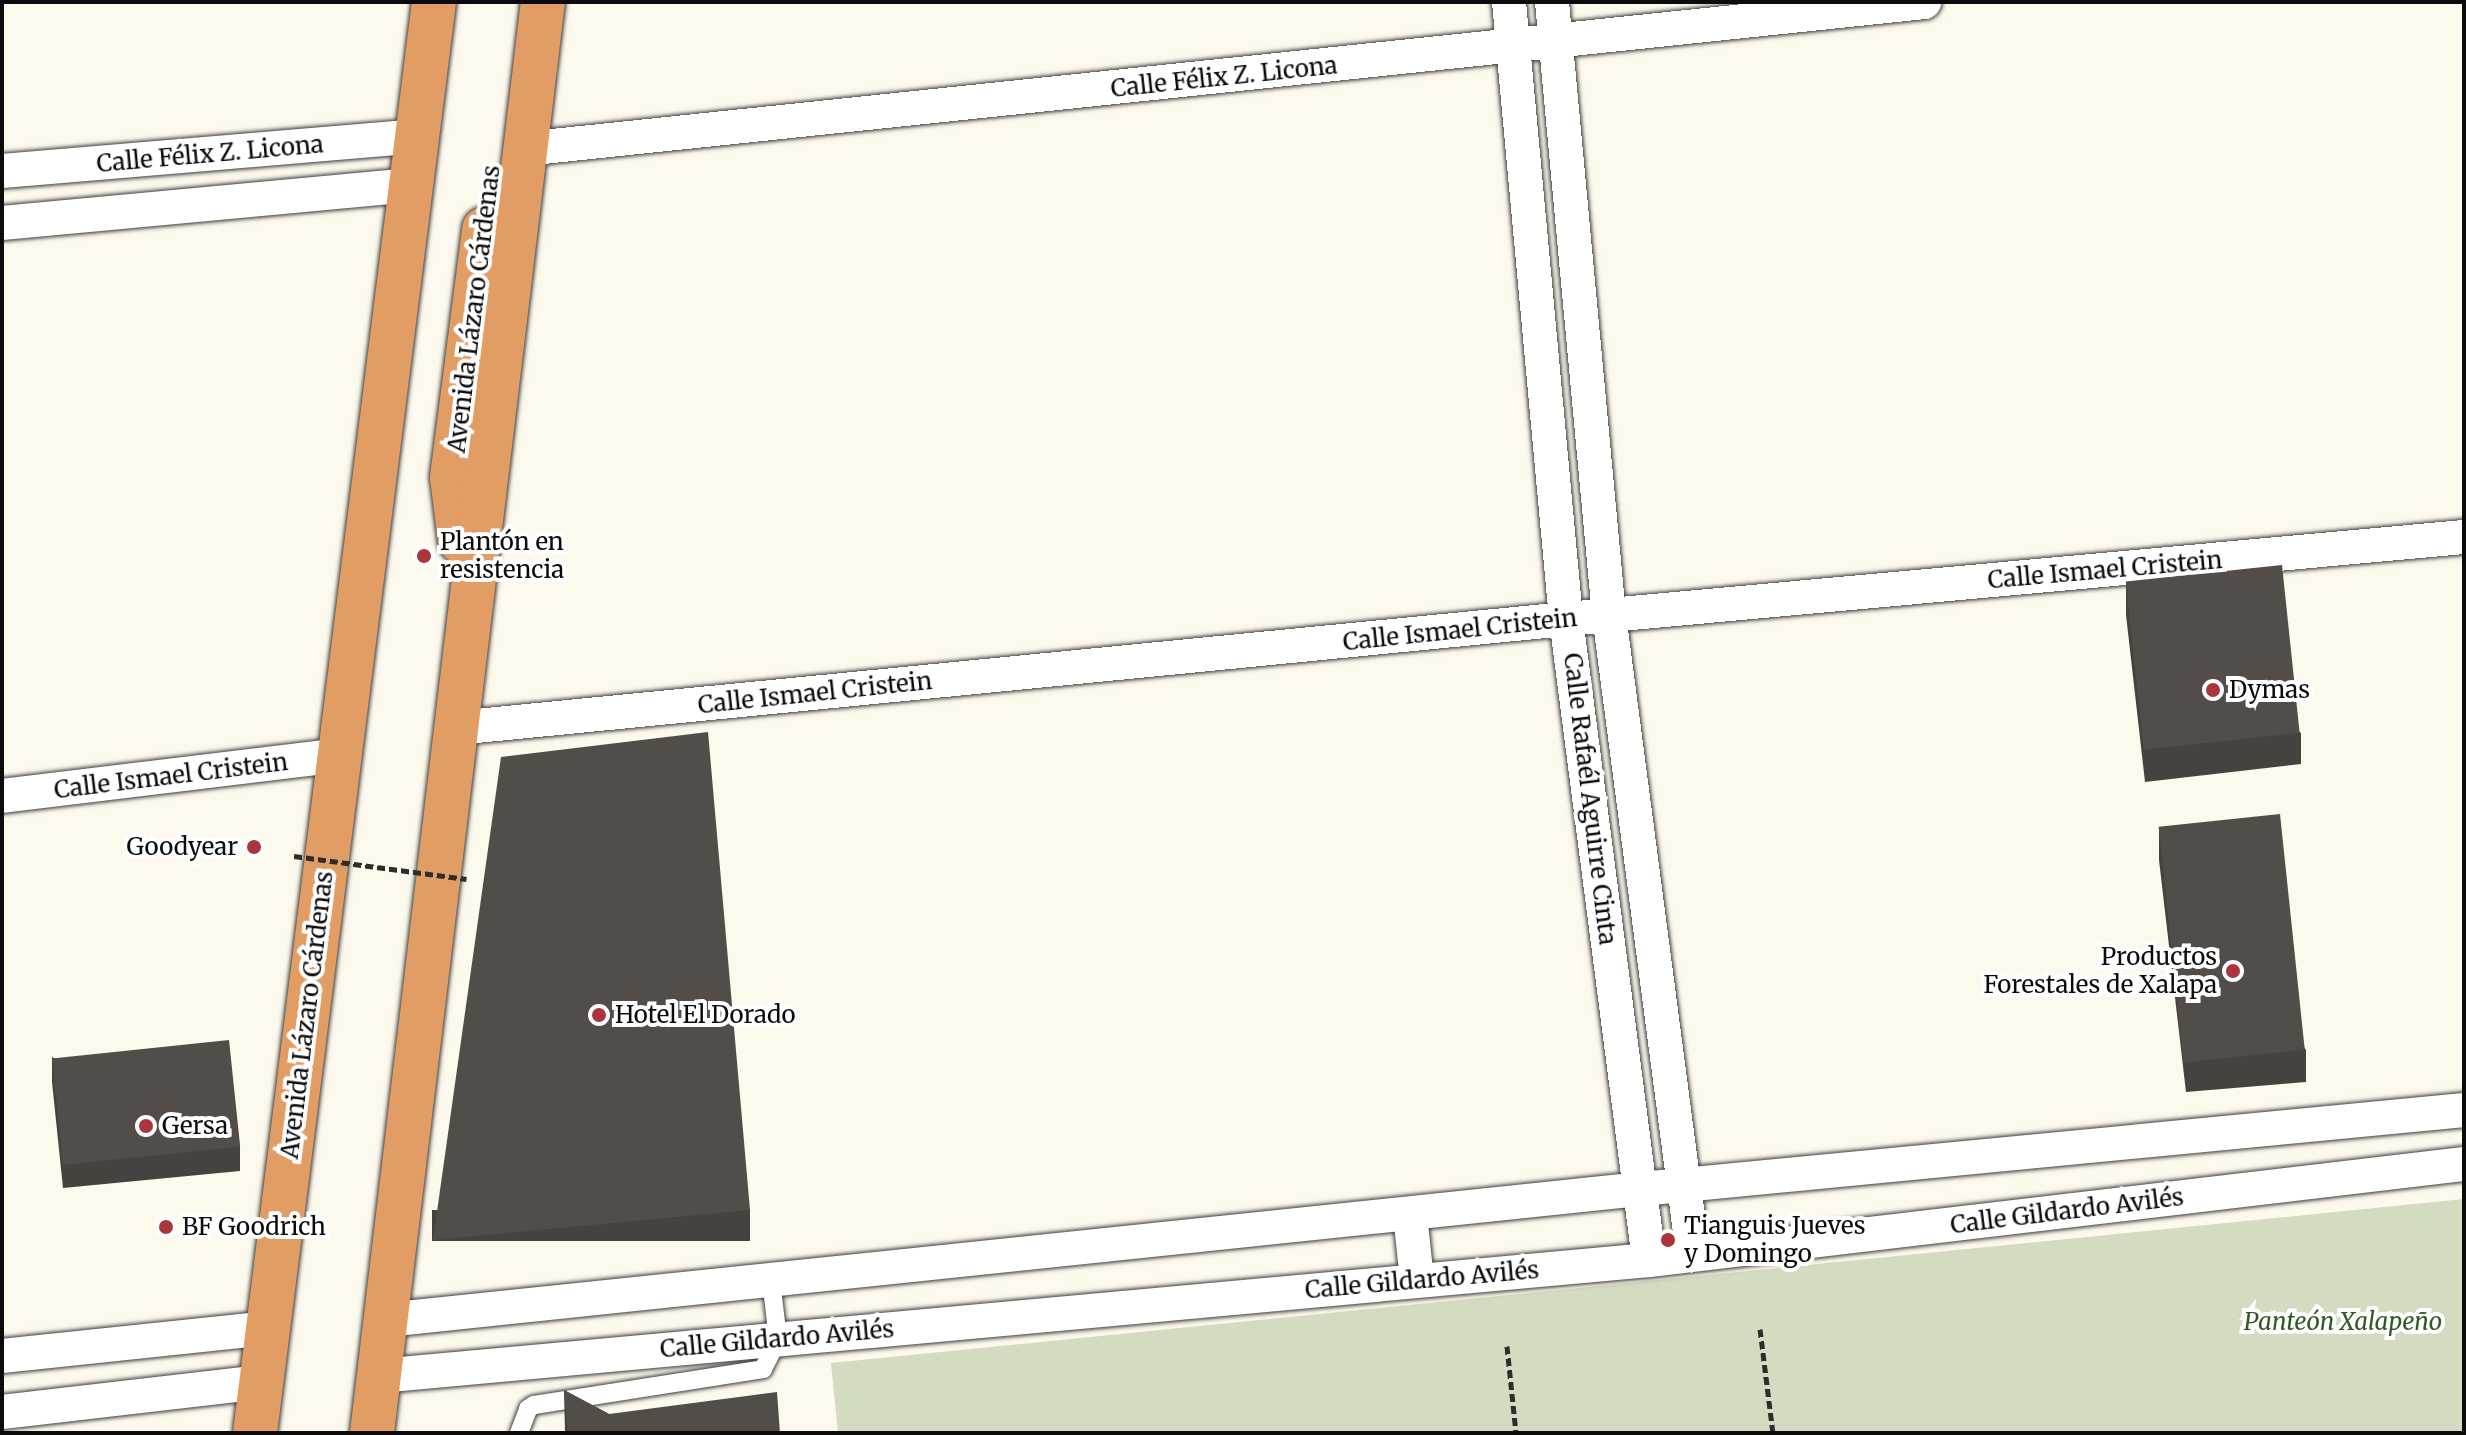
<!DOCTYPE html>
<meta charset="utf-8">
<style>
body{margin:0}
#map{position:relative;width:2466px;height:1435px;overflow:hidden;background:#fdf9ec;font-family:Merriweather,serif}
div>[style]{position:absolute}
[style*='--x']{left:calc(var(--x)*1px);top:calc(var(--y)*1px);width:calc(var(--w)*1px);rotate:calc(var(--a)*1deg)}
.cemetery>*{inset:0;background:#d3dbc0}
.path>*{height:5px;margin-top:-2.5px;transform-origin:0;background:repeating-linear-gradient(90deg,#2d2d2d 0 8px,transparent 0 12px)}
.roads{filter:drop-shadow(0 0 2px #3e3e3e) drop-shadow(0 0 2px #3e3e3e)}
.lane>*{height:18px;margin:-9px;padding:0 9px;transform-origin:9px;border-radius:9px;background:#fff}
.street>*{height:34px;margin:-17px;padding:0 17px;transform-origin:17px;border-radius:17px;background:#fff}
.highway>*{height:44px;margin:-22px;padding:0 22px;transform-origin:22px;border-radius:22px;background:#e29d65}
.path-bridge>*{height:5px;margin-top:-2.5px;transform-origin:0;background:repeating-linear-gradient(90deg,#2d2d2d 0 8px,transparent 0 12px)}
.wall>*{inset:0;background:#47423f;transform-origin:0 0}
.building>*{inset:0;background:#534d49;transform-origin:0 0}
.dots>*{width:22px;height:22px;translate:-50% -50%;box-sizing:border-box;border:4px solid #fff;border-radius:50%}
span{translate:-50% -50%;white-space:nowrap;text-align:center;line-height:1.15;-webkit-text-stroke:8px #fff;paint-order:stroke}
.street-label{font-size:24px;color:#0b0b0b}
.poi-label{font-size:24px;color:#0b0b0b}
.left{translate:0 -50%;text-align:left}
.right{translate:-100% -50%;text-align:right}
.park-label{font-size:24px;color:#305a24;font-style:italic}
.frame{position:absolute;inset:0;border:4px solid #0b0b0b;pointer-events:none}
</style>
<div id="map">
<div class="cemetery">
<div style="clip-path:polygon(2464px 1199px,2464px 1433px,838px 1433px,831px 1363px)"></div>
</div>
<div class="path">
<div style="--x:1760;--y:1329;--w:105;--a:82.9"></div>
<div style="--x:1507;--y:1346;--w:87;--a:84.1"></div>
</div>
<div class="roads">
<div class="lane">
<div style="--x:519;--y:1433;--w:26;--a:-69"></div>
<div style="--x:528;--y:1409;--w:7;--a:-34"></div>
<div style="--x:534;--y:1405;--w:232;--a:-8.9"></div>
<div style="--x:763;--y:1369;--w:34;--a:-63"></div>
<div style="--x:778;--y:1339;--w:59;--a:-96.8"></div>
</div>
<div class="street">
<div style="--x:1509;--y:2;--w:620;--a:84.72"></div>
<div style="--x:1566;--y:619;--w:646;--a:82.62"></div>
<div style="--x:1552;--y:2;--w:616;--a:84.69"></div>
<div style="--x:1609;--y:615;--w:645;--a:82.52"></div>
<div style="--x:524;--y:149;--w:1408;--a:-5.99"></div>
<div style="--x:2;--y:171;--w:416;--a:-4.8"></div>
<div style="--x:2;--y:223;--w:411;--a:-5.3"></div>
<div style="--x:456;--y:728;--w:1115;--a:-5.61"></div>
<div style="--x:1566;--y:619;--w:902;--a:-5.22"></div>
<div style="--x:2;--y:796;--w:340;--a:-6.9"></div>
<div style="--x:1410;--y:1214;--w:67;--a:84"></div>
<div style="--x:386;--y:1320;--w:1262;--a:-5.96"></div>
<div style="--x:1641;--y:1189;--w:827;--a:-5.48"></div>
<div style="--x:2;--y:1356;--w:267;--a:-6"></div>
<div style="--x:379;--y:1376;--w:1275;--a:-5.22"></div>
<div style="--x:1649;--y:1260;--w:821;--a:-6.72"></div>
<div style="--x:2;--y:1412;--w:261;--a:-6.6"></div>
</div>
<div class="highway">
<div style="--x:460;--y:541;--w:64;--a:-97.1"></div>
<div style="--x:452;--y:477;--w:250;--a:-82.6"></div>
<div style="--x:255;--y:1433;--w:1442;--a:-82.87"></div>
<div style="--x:372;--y:1433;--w:1441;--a:-83.19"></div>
</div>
</div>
<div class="path-bridge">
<div style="--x:294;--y:856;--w:174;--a:7.6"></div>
</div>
<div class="wall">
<div style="clip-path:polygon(2126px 583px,2301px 733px,2301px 764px,2145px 782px,2126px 615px)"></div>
<div style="clip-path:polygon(2159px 829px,2306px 1050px,2306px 1082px,2186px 1092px,2159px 860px)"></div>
<div style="clip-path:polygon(52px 1057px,240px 1146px,240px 1171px,63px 1188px,52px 1082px)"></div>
<div style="left:750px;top:1210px;width:31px;height:318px;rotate:90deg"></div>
<div style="clip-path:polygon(564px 1390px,609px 1414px,780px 1433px,565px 1433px)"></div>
</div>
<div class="building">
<div style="left:2282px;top:565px;width:169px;height:157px;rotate:84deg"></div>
<div style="clip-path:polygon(708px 732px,750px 1210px,433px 1240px,501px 757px)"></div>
<div style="left:2280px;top:814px;width:237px;height:122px;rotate:84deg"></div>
<div style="left:229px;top:1040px;width:107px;height:178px;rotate:84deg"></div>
<div style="clip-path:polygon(564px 1390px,609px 1414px,777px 1392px,780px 1433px,568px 1433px)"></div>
</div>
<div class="dots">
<div style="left:424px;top:556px;background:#aa353c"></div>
<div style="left:2213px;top:690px;background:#aa353c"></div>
<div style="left:254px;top:847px;background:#aa353c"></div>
<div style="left:2233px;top:971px;background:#aa353c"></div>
<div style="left:599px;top:1015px;background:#aa353c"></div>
<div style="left:146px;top:1126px;background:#aa353c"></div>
<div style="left:166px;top:1227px;background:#aa353c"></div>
<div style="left:1668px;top:1240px;background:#aa353c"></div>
</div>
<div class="street-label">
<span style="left:1224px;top:77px;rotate:-6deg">Calle Félix Z. Licona</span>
<span style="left:210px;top:154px;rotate:-5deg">Calle Félix Z. Licona</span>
<span style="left:474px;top:309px;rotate:-83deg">Avenida Lázaro Cárdenas</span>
<span style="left:2105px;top:570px;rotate:-5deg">Calle Ismael Cristein</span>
<span style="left:1460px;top:630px;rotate:-6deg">Calle Ismael Cristein</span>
<span style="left:815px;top:693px;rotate:-6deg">Calle Ismael Cristein</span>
<span style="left:171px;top:776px;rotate:-7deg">Calle Ismael Cristein</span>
<span style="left:1590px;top:799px;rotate:83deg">Calle Rafaél Aguirre Cinta</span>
<span style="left:307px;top:1015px;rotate:-83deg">Avenida Lázaro Cárdenas</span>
<span style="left:2067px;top:1211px;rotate:-7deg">Calle Gildardo Avilés</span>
<span style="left:1422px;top:1280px;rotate:-5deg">Calle Gildardo Avilés</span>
<span style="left:777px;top:1339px;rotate:-5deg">Calle Gildardo Avilés</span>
</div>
<div class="poi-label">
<span class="left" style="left:440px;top:556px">Plantón en<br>resistencia</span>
<span class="left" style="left:2229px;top:690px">Dymas</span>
<span class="right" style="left:238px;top:847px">Goodyear</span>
<span class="right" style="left:2217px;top:971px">Productos<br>Forestales de Xalapa</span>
<span class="left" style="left:615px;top:1015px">Hotel El Dorado</span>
<span class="left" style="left:162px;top:1126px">Gersa</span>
<span class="left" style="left:1684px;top:1240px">Tianguis Jueves<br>y Domingo</span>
<span class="left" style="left:182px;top:1227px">BF Goodrich</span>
</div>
<div class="park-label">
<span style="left:2343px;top:1322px">Panteón Xalapeño</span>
</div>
<div class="frame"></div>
</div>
